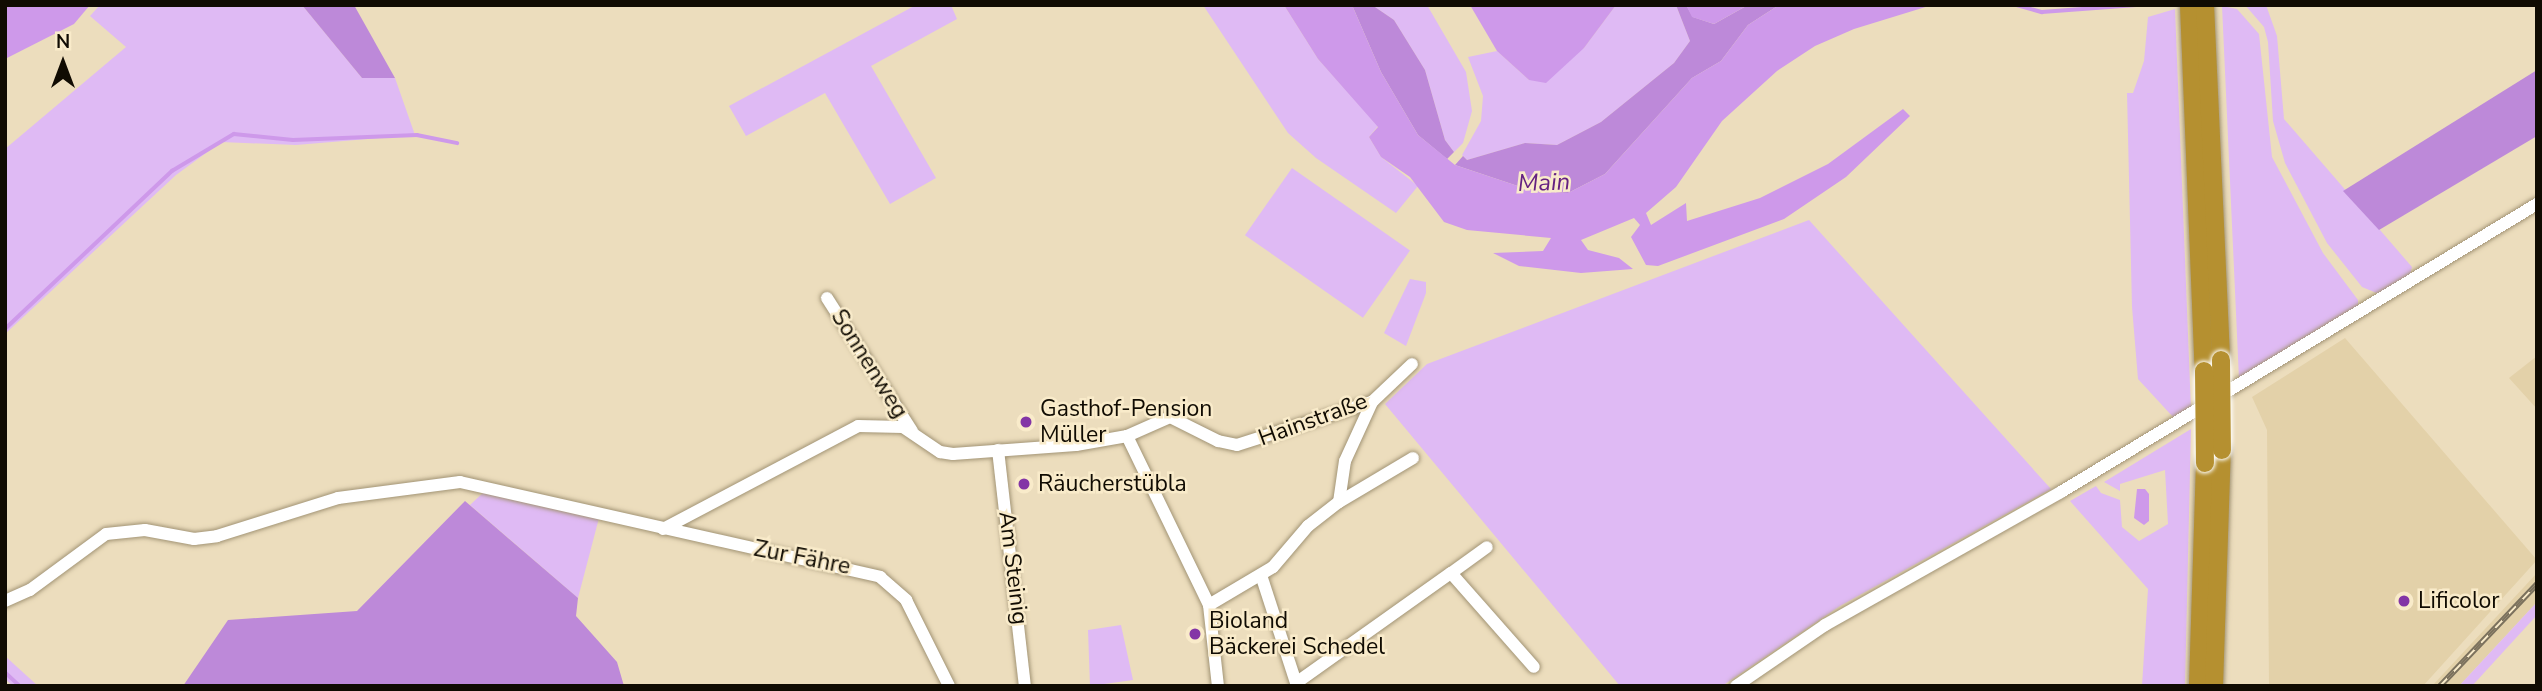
<!DOCTYPE html>
<meta charset="utf-8">
<style>
body{margin:0}
#map{position:relative;width:2542px;height:691px;overflow:hidden;background:#ecddbd;font-family:"Nunito Sans",sans-serif}
div>[style]{position:absolute}
[style*='--x']{left:calc(var(--x)*1px);top:calc(var(--y)*1px);width:calc(var(--w)*1px);rotate:calc(var(--a)*1deg)}
.built>*{inset:0;background:#e3d1a9}
.green>*{inset:0;background:#dfbaf4;transform-origin:0 0}
.forest>*{inset:0;background:#bd89d9}
.water>*{inset:0;background:#ce99ea}
.stream>*{height:3.5px;margin:-1.75px;padding:0 1.75px;transform-origin:1.75px;border-radius:1.75px;background:#ce99ea}
.roads{filter:drop-shadow(0 0 2px #a29475) drop-shadow(0 0 2px #a29475)}
.minor>*{height:12px;margin:-6px;padding:0 6px;transform-origin:6px;border-radius:6px;background:#fff}
.highway>*{height:18px;margin:-9px;padding:0 9px;transform-origin:9px;border-radius:9px;background:#b59030}
.rail>*{height:6px;margin-top:-3px;transform-origin:0;background:repeating-linear-gradient(90deg,#f9ebca 0 10px,#7b715d 0 20px);box-sizing:border-box;border-block:2px solid #7b715d}
.bridges{filter:drop-shadow(0 0 2px #fff) drop-shadow(0 0 2px #fff)}
.highway-bridge>*{height:18px;margin:-9px;padding:0 9px;transform-origin:9px;border-radius:9px;background:#b59030}
.dots>*{width:19px;height:19px;translate:-50% -50%;box-sizing:border-box;border:4px solid #f9ebca;border-radius:50%}
span{translate:-50% -50%;white-space:nowrap;text-align:center;line-height:1.15;-webkit-text-stroke:5px #f9ebca;paint-order:stroke}
.street-label{font-size:23px;color:#100b02}
.poi-label{font-size:23px;color:#100b02}
.left{translate:0 -50%;text-align:left}
.water-label{font-size:24px;color:#642181;font-style:italic}
.frame{position:absolute;inset:0;border:7px solid #100b02;pointer-events:none}
.north{position:absolute;left:28px;top:28px;width:70px;height:70px;-webkit-text-stroke:5px #f9ebca;paint-order:stroke;rotate:0deg;font-size:19px;font-weight:700;line-height:28px;text-align:center;color:#100b02}
.north::after{content:'';display:block;margin:auto;width:24px;height:32px;background:#100b02;clip-path:polygon(50% 0,100% 100%,50% 72%,0 100%)}
</style>
<div id="map">
<div class="built">
<div style="clip-path:polygon(2345px 338px,2537px 560px,2423px 686px,2269px 686px,2267px 430px,2252px 397px)"></div>
<div style="clip-path:polygon(2537px 356px,2537px 409px,2509px 378px)"></div>
<div style="clip-path:polygon(2537px 573px,2537px 602px,2459px 686px,2432px 686px)"></div>
</div>
<div class="green">
<div style="clip-path:polygon(100px 5px,302px 5px,362px 78px,395px 78px,415px 135px,296px 145px,221px 142px,176px 175px,5px 334px,5px 149px,126px 47px,90px 16px)"></div>
<div style="clip-path:polygon(916px 5px,951px 5px,957px 19px,871px 66px,936px 178px,890px 204px,825px 93px,746px 136px,729px 106px)"></div>
<div style="clip-path:polygon(1203px 5px,1284px 5px,1318px 59px,1378px 126px,1369px 137px,1381px 157px,1418px 186px,1396px 213px,1316px 158px,1288px 133px)"></div>
<div style="clip-path:polygon(1372px 5px,1427px 5px,1466px 72px,1472px 111px,1463px 143px,1454px 152px,1445px 140px,1425px 70px,1394px 20px)"></div>
<div style="clip-path:polygon(1616px 5px,1676px 5px,1690px 41px,1674px 63px,1601px 122px,1557px 145px,1525px 143px,1467px 160px,1462px 155px,1481px 121px,1483px 96px,1468px 57px,1497px 51px,1529px 80px,1584px 48px)"></div>
<div style="clip-path:polygon(2245px 5px,2266px 5px,2277px 36px,2284px 119px,2412px 267px,2410px 275px,2379px 294px,2362px 287px,2327px 243px,2285px 163px,2273px 121px,2268px 42px,2264px 27px)"></div>
<div style="clip-path:polygon(2222px 6px,2237px 9px,2259px 34px,2272px 157px,2323px 253px,2358px 300px,2358px 306px,2239px 379px)"></div>
<div style="clip-path:polygon(2175px 9px,2191px 409px,2173px 417px,2138px 379px,2132px 307px,2127px 93px,2133px 93px,2144px 61px,2148px 17px)"></div>
<div style="left:1292px;top:168px;width:144px;height:82px;rotate:35deg"></div>
<div style="clip-path:polygon(1809px 220px,2051px 489px,1840px 606px,1722px 686px,1620px 686px,1385px 404px,1427px 364px)"></div>
<div style="clip-path:polygon(1410px 279px,1426px 282px,1426px 293px,1406px 346px,1384px 333px)"></div>
<div style="clip-path:polygon(2191px 429px,2185px 686px,2142px 686px,2148px 589px,2070px 501px,2096px 486px,2101px 493px,2120px 500px,2122px 527px,2139px 541px,2168px 524px,2165px 470px,2120px 484px,2120px 491px,2104px 482px)"></div>
<div style="clip-path:polygon(486px 490px,599px 518px,578px 598px,470px 505px)"></div>
<div style="clip-path:polygon(2537px 602px,2537px 615px,2472px 686px,2459px 686px)"></div>
<div style="clip-path:polygon(1121px 625px,1133px 680px,1090px 686px,1088px 630px)"></div>
<div style="clip-path:polygon(5px 656px,38px 686px,13px 686px,5px 679px)"></div>
</div>
<div class="forest">
<div style="clip-path:polygon(302px 5px,354px 5px,395px 78px,362px 78px)"></div>
<div style="clip-path:polygon(1352px 5px,1372px 5px,1394px 20px,1425px 70px,1445px 140px,1454px 152px,1447px 159px,1418px 135px,1381px 72px)"></div>
<div style="clip-path:polygon(1676px 5px,1686px 5px,1693px 17px,1714px 24px,1748px 5px,1779px 5px,1748px 25px,1721px 61px,1692px 78px,1605px 174px,1568px 193px,1533px 191px,1455px 165px,1463px 156px,1467px 160px,1525px 143px,1557px 145px,1601px 122px,1674px 63px,1690px 41px)"></div>
<div style="clip-path:polygon(2537px 70px,2537px 136px,2379px 230px,2343px 191px)"></div>
<div style="clip-path:polygon(465px 501px,578px 598px,576px 616px,617px 662px,624px 686px,183px 686px,228px 620px,357px 611px)"></div>
</div>
<div class="water">
<div style="clip-path:polygon(5px 5px,90px 5px,74px 24px,5px 59px)"></div>
<div style="clip-path:polygon(1284px 5px,1352px 5px,1381px 72px,1418px 135px,1455px 165px,1533px 191px,1568px 193px,1605px 174px,1692px 78px,1721px 61px,1748px 25px,1779px 5px,1932px 5px,1854px 29px,1815px 46px,1777px 71px,1722px 121px,1676px 187px,1646px 213px,1651px 225px,1686px 203px,1687px 221px,1760px 198px,1828px 164px,1903px 109px,1910px 116px,1846px 177px,1784px 219px,1658px 266px,1646px 265px,1631px 237px,1640px 225px,1634px 218px,1581px 240px,1588px 250px,1619px 258px,1633px 269px,1581px 273px,1519px 266px,1493px 253px,1543px 251px,1551px 238px,1467px 230px,1444px 222px,1410px 177px,1381px 157px,1369px 137px,1378px 127px,1318px 59px)"></div>
<div style="clip-path:polygon(1470px 5px,1616px 5px,1584px 48px,1546px 83px,1529px 80px,1497px 51px)"></div>
<div style="clip-path:polygon(1686px 5px,1748px 5px,1714px 24px,1692px 17px)"></div>
<div style="clip-path:polygon(2137px 489px,2145px 489px,2149px 494px,2149px 521px,2144px 525px,2134px 518px)"></div>
</div>
<div class="stream">
<div style="--x:2017;--y:5;--w:26;--a:16"></div>
<div style="--x:2042;--y:12;--w:94;--a:-4.3"></div>
<div style="--x:5;--y:329;--w:230;--a:-43.4"></div>
<div style="--x:172;--y:171;--w:72;--a:-30.8"></div>
<div style="--x:234;--y:134;--w:59;--a:5.8"></div>
<div style="--x:293;--y:140;--w:124;--a:-2.3"></div>
<div style="--x:417;--y:135;--w:41;--a:11.3"></div>
<div style="--x:5;--y:672;--w:21;--a:43"></div>
</div>
<div class="roads">
<div class="minor">
<div style="--x:827;--y:298;--w:158;--a:57.4"></div>
<div style="--x:1127;--y:436;--w:188;--a:64.1"></div>
<div style="--x:1209;--y:605;--w:81;--a:83.7"></div>
<div style="--x:998;--y:450;--w:238;--a:83.5"></div>
<div style="--x:1339;--y:502;--w:41;--a:-81.7"></div>
<div style="--x:1345;--y:461;--w:65;--a:-65.4"></div>
<div style="--x:663;--y:529;--w:221;--a:-27.8"></div>
<div style="--x:858;--y:426;--w:45;--a:1.3"></div>
<div style="--x:903;--y:427;--w:45;--a:34"></div>
<div style="--x:940;--y:452;--w:13;--a:9"></div>
<div style="--x:953;--y:454;--w:123;--a:-4.2"></div>
<div style="--x:1076;--y:445;--w:52;--a:-10"></div>
<div style="--x:1127;--y:436;--w:47;--a:-23.8"></div>
<div style="--x:1170;--y:417;--w:54;--a:26.6"></div>
<div style="--x:1218;--y:441;--w:19;--a:12"></div>
<div style="--x:1237;--y:445;--w:142;--a:-17.7"></div>
<div style="--x:1372;--y:402;--w:55;--a:-43.5"></div>
<div style="--x:1451;--y:573;--w:44;--a:-35.8"></div>
<div style="--x:1261;--y:575;--w:117;--a:72"></div>
<div style="--x:5;--y:601;--w:27;--a:-24"></div>
<div style="--x:30;--y:590;--w:94;--a:-36.4"></div>
<div style="--x:106;--y:534;--w:39;--a:-6"></div>
<div style="--x:145;--y:530;--w:50;--a:10.4"></div>
<div style="--x:194;--y:539;--w:23;--a:-7"></div>
<div style="--x:217;--y:536;--w:127;--a:-17.4"></div>
<div style="--x:338;--y:498;--w:123;--a:-7.5"></div>
<div style="--x:460;--y:482;--w:431;--a:12.7"></div>
<div style="--x:880;--y:577;--w:35;--a:41"></div>
<div style="--x:906;--y:600;--w:96;--a:63.4"></div>
<div style="--x:1209;--y:605;--w:74;--a:-30.7"></div>
<div style="--x:1273;--y:567;--w:54;--a:-49.5"></div>
<div style="--x:1308;--y:526;--w:39;--a:-38"></div>
<div style="--x:1339;--y:502;--w:86;--a:-30.7"></div>
<div style="--x:1296;--y:683;--w:190;--a:-35.4"></div>
<div style="--x:1451;--y:573;--w:125;--a:48.6"></div>
<div style="--x:1736;--y:686;--w:108;--a:-34.4"></div>
<div style="--x:1825;--y:625;--w:271;--a:-29.4"></div>
<div style="--x:2061;--y:492;--w:556;--a:-31.18"></div>
</div>
<div class="highway">
<div style="--x:2189;--y:5;--w:366;--a:87.7"></div>
<div style="--x:2205;--y:5;--w:355;--a:87.4"></div>
<div style="--x:2198;--y:686;--w:223;--a:-88.2"></div>
<div style="--x:2214;--y:686;--w:236;--a:-88.1"></div>
</div>
</div>
<div class="rail">
<div style="--x:2440;--y:686;--w:141;--a:-46.4"></div>
</div>
<div class="bridges">
<div class="highway-bridge">
<div style="--x:2221;--y:360;--w:90;--a:89.4"></div>
<div style="--x:2204;--y:371;--w:92;--a:89.4"></div>
</div>
</div>
<div class="dots">
<div style="left:1026px;top:422px;background:#8335a6"></div>
<div style="left:1024px;top:484px;background:#8335a6"></div>
<div style="left:2404px;top:601px;background:#8335a6"></div>
<div style="left:1195px;top:634px;background:#8335a6"></div>
</div>
<div class="street-label">
<span style="left:869px;top:364px;rotate:58deg">Sonnenweg</span>
<span style="left:1313px;top:420px;rotate:-20deg">Hainstraße</span>
<span style="left:802px;top:558px;rotate:11deg">Zur Fähre</span>
<span style="left:1013px;top:568px;rotate:83deg">Am Steinig</span>
</div>
<div class="poi-label">
<span class="left" style="left:1040px;top:422px">Gasthof-Pension<br>Müller</span>
<span class="left" style="left:1038px;top:484px">Räucherstübla</span>
<span class="left" style="left:2418px;top:601px">Lificolor</span>
<span class="left" style="left:1209px;top:634px">Bioland<br>Bäckerei Schedel</span>
</div>
<div class="water-label">
<span style="left:1544px;top:183px;rotate:-2deg">Main</span>
</div>
<div class="frame"></div>
<div class="north">N</div>
</div>
